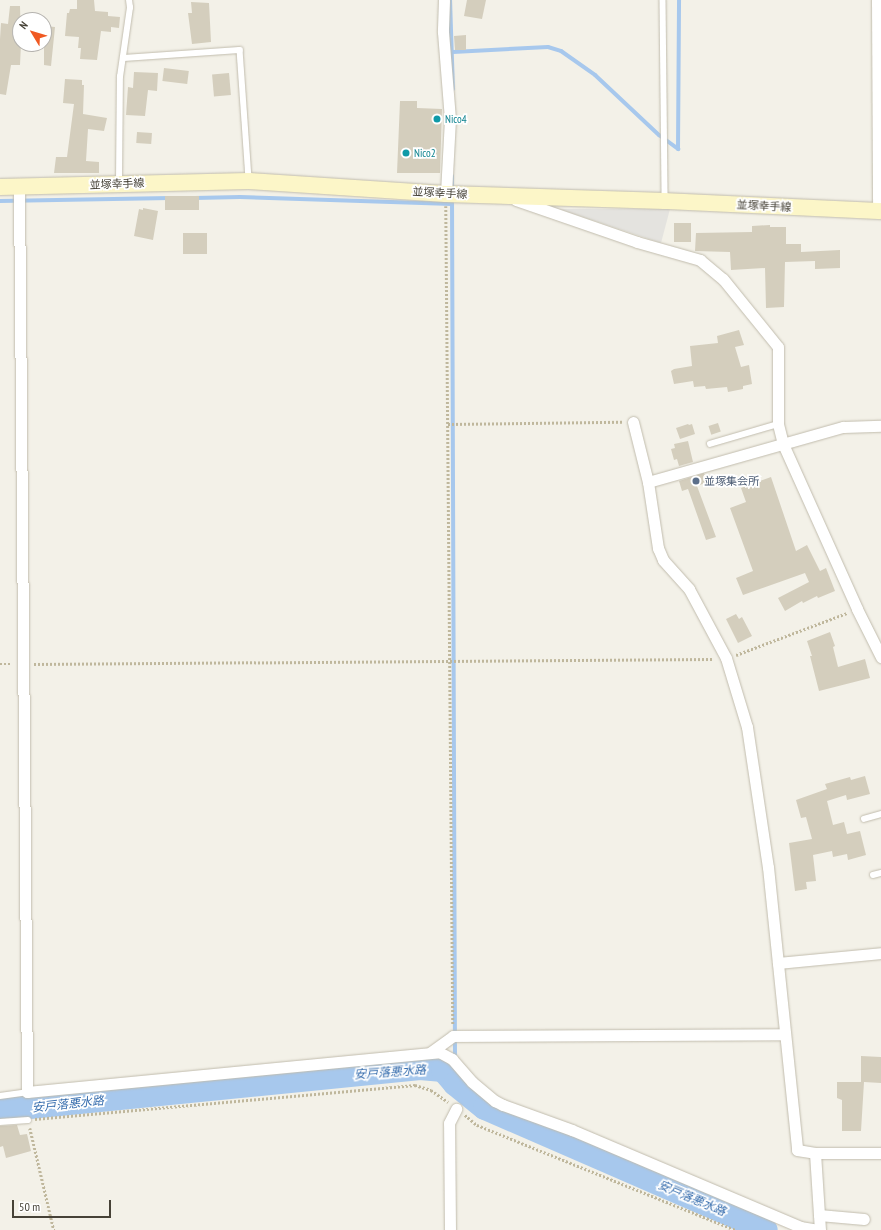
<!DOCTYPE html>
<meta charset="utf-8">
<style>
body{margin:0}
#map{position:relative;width:881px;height:1230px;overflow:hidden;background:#f3f1e8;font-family:"PT Sans Narrow","Noto Sans JP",sans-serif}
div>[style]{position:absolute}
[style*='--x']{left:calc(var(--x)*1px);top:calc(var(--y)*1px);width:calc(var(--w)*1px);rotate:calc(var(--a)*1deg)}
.parking>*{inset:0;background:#e4e3df}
.stream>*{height:4px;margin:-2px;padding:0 2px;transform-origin:2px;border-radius:2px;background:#a7c8ed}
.river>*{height:24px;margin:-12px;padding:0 12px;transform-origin:12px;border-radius:12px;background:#a7c8ed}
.building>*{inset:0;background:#d4cebd;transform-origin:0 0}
.path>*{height:2.5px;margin-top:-1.25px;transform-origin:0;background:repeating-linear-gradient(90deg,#bfb79c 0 2px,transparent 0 4px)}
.roads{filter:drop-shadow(0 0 1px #c1bcad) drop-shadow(0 0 1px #c1bcad)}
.service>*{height:5.5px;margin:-2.75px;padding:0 2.75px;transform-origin:2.75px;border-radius:2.75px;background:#fff}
.minor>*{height:11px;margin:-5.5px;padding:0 5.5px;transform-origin:5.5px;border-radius:5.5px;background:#fff}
.secondary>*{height:16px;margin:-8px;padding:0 8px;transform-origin:8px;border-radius:8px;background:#fcf6c8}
.dots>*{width:11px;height:11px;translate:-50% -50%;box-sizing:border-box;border:2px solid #fff;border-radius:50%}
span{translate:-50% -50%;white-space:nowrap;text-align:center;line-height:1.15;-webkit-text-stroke:3.5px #fff;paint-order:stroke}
.culture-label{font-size:11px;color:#0d838f}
.left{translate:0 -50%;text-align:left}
.street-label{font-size:11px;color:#464237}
.service-label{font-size:11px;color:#4e5e75}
.water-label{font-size:12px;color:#356cad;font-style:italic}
.north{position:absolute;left:12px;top:12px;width:40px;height:40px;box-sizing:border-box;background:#fff;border:1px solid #b5b3af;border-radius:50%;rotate:308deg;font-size:11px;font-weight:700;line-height:16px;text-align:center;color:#464237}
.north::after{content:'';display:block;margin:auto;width:14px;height:18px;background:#f05922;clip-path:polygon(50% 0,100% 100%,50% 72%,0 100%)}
.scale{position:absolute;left:12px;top:1200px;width:99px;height:18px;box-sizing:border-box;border:2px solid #464237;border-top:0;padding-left:5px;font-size:12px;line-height:14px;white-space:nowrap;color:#464237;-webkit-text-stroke:3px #fff;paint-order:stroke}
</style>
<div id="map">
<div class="parking">
<div style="clip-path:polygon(559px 209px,670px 209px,661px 243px)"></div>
</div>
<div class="stream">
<div style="--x:450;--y:0;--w:89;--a:88.1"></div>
<div style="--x:453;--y:52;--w:95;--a:-3"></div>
<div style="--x:548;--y:47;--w:14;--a:17"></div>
<div style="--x:561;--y:51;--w:42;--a:35.2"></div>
<div style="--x:595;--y:75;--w:88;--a:43.2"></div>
<div style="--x:659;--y:135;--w:24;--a:36"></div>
<div style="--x:678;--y:149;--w:149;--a:-89.6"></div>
<div style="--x:452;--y:191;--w:15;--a:-90"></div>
<div style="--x:195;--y:198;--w:45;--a:-1.3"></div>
<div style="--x:240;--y:197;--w:212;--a:1.9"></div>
<div style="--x:452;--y:198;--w:861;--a:89.8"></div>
<div style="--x:0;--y:201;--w:170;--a:-1"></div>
<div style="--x:455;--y:1066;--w:18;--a:90"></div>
</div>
<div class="river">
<div style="--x:0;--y:1110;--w:422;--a:-5.7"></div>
<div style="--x:420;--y:1068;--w:23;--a:5"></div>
<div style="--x:443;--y:1070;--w:18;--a:49"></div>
<div style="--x:455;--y:1084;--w:38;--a:39"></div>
<div style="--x:485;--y:1108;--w:306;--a:23.5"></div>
</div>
<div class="building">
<div style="clip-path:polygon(77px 0,94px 0,95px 11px,108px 12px,108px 16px,120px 17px,119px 28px,111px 27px,111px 32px,101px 31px,97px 60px,80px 59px,81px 48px,78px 48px,79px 37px,65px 36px,67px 13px,69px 13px,70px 9px,77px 9px)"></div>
<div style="clip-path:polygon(467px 0,486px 0,482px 19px,464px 16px)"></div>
<div style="clip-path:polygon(191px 2px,209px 3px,211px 42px,192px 44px,188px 13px,192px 13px)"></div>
<div style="clip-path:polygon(10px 6px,20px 6px,21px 44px,20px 65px,11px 65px,6px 95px,0 94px,0 39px,1px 23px,8px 24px)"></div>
<div style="clip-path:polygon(44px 26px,55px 27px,51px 66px,44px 65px)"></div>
<div style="clip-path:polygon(466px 35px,466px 50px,455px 50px,454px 36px)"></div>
<div style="left:164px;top:68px;width:25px;height:13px;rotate:7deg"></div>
<div style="clip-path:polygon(134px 72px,158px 73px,157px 91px,148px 90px,145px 116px,126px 115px,128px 87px,133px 88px)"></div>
<div style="left:229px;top:73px;width:22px;height:17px;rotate:85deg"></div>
<div style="clip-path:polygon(65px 79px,82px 80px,82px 85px,84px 85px,83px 114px,107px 118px,104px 131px,88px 129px,86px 161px,99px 162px,99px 173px,54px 173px,56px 157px,67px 157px,74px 104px,63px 103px)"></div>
<div style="clip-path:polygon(400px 101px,417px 101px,417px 108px,442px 109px,440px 173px,397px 173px)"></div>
<div style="left:137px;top:132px;width:15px;height:11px;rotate:4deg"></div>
<div style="left:165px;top:196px;width:34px;height:14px"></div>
<div style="clip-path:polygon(143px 208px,158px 211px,153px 240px,134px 236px,139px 209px,143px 210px)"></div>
<div style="left:674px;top:223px;width:17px;height:19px"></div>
<div style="clip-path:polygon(770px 225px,770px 227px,786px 227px,786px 244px,801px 244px,801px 252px,840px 250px,840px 268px,815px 269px,815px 261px,785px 262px,784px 307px,766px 308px,765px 268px,731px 270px,730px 252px,695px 251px,696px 233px,752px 232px,752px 226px)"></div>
<div style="left:183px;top:233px;width:24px;height:21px"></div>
<div style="clip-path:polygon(739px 330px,744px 345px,735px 347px,741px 367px,749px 365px,752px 384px,743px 386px,743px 389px,728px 392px,727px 387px,706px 389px,705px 386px,694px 387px,693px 381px,674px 384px,671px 371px,674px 369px,692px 366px,690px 346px,718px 343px,717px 336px)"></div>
<div style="left:718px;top:423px;width:9px;height:10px;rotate:72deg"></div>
<div style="clip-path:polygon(688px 424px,689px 425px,692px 424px,695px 434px,680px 439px,676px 428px)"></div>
<div style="clip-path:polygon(688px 441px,693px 462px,679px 466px,677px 459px,674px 460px,671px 449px,675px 448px,674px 444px)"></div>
<div style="clip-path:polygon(704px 473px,708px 482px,697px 486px,716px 537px,706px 540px,688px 489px,682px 491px,679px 481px)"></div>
<div style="clip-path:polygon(771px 477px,796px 551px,807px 545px,820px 571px,826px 568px,835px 591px,818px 598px,817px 596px,803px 603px,802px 601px,785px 611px,778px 598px,809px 582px,805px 573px,743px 595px,736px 578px,753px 571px,730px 508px,746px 502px,741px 488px)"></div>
<div style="clip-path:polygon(736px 614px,739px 619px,742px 617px,752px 636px,738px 643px,726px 619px)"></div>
<div style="clip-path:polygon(830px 632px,835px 646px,833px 647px,838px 667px,865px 659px,870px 678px,819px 691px,810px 656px,812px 656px,807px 641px)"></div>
<div style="clip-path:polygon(865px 776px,870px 794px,847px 800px,846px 795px,827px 801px,833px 825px,844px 822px,847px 834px,860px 831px,866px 855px,848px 860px,847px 854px,833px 857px,832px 851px,813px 855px,816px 881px,806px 882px,807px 889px,795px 891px,789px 843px,812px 839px,806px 817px,801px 818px,796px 800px,827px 789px,825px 784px,850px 777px,851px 780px)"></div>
<div style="clip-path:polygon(861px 1056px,881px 1057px,881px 1083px,864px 1082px,861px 1131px,842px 1131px,842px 1100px,837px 1098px,837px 1082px,861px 1082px)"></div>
<div style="clip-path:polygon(17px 1125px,20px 1135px,27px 1134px,31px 1151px,6px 1158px,3px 1146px,0 1147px,0 1126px)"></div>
</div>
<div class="path">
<div style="--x:446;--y:206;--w:819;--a:89.51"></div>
<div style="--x:448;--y:424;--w:174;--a:-0.7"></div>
<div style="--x:736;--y:655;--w:119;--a:-20.7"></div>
<div style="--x:0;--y:664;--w:11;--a:0"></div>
<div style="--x:34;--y:664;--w:679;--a:-0.42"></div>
<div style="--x:465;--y:1115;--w:16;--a:40"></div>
<div style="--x:477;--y:1125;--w:279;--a:22.1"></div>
<div style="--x:35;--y:1119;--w:382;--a:-5.1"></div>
<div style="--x:415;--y:1085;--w:17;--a:17"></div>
<div style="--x:431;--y:1090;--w:21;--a:35"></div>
<div style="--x:30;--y:1128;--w:105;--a:76.8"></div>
</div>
<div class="roads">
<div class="service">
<div style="--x:663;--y:0;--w:200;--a:89.4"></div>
<div style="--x:123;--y:58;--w:117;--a:-3.9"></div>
<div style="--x:240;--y:50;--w:130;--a:86"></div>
<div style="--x:119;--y:182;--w:105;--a:-89.5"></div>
<div style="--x:120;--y:77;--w:70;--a:-81.8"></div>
<div style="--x:130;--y:8;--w:8;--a:-97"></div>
<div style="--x:710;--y:444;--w:71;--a:-16.4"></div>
<div style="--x:864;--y:819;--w:18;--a:-16"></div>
<div style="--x:873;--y:875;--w:8;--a:-14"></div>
<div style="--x:0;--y:1096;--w:27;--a:-8"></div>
<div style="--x:0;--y:1122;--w:28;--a:-4"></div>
</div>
<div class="minor">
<div style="--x:444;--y:0;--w:32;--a:92"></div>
<div style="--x:443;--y:32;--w:87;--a:85.4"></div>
<div style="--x:450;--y:119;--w:75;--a:93.1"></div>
<div style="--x:877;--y:0;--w:211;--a:89.7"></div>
<div style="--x:19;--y:187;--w:905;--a:89.49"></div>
<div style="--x:27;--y:1092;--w:414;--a:-5.5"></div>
<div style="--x:439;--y:1052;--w:15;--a:28"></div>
<div style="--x:452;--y:1059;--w:30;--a:49"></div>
<div style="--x:472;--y:1082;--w:30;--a:40"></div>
<div style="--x:495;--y:1101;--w:9;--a:27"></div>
<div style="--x:503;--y:1105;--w:73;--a:19.9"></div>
<div style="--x:572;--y:1130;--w:248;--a:23"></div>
<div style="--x:800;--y:1227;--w:20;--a:9"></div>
<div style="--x:516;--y:200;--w:128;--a:19.1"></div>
<div style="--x:637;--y:242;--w:66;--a:15.9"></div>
<div style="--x:700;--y:260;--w:30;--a:40"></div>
<div style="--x:723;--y:279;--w:87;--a:51"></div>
<div style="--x:778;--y:347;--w:77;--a:90"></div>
<div style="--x:778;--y:424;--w:21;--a:76"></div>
<div style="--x:783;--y:444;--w:181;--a:65.8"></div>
<div style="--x:857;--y:609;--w:54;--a:63.4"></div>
<div style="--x:633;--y:422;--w:62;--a:76"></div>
<div style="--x:648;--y:482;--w:67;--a:81.4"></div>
<div style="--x:658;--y:548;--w:13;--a:67"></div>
<div style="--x:663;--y:560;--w:39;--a:48"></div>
<div style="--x:689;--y:589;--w:78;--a:61.8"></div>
<div style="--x:726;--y:658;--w:72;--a:73.1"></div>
<div style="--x:747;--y:727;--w:142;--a:81.5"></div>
<div style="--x:768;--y:867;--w:284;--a:84.1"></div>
<div style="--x:797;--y:1150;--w:18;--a:9"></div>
<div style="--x:815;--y:1153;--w:66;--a:0"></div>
<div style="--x:648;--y:482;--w:203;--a:-15.8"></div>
<div style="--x:843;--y:427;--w:38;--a:-2"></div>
<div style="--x:778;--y:963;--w:103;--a:-5.5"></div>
<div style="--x:431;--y:1052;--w:27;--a:-36"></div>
<div style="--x:453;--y:1036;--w:332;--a:-0.3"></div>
<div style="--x:815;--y:1153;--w:77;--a:86.3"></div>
<div style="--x:819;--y:1215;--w:45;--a:5.1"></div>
<div style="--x:450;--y:1230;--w:107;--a:-90.5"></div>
<div style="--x:449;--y:1123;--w:16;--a:-63"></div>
</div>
<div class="secondary">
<div style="--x:0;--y:187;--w:249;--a:-1.4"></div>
<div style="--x:249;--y:181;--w:197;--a:3.8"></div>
<div style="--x:446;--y:194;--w:219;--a:1.8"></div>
<div style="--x:665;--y:201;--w:216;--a:2.7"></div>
</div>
</div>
<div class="dots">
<div style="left:437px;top:119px;background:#0f9aa8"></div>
<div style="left:406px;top:153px;background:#0f9aa8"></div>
<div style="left:696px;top:481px;background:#5c6f8a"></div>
</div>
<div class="culture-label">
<span class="left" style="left:445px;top:119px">Nico4</span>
<span class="left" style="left:414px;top:153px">Nico2</span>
</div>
<div class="street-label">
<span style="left:117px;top:184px;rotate:-2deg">並塚幸手線</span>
<span style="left:440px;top:193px;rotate:3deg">並塚幸手線</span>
<span style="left:764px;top:206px;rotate:3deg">並塚幸手線</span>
</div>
<div class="service-label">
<span class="left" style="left:704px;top:481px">並塚集会所</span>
</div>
<div class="water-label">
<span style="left:390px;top:1072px;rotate:-4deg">安戸落悪水路</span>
<span style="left:68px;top:1104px;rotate:-6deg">安戸落悪水路</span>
<span style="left:692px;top:1198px;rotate:23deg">安戸落悪水路</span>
</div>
<div class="north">N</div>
<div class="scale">50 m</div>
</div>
